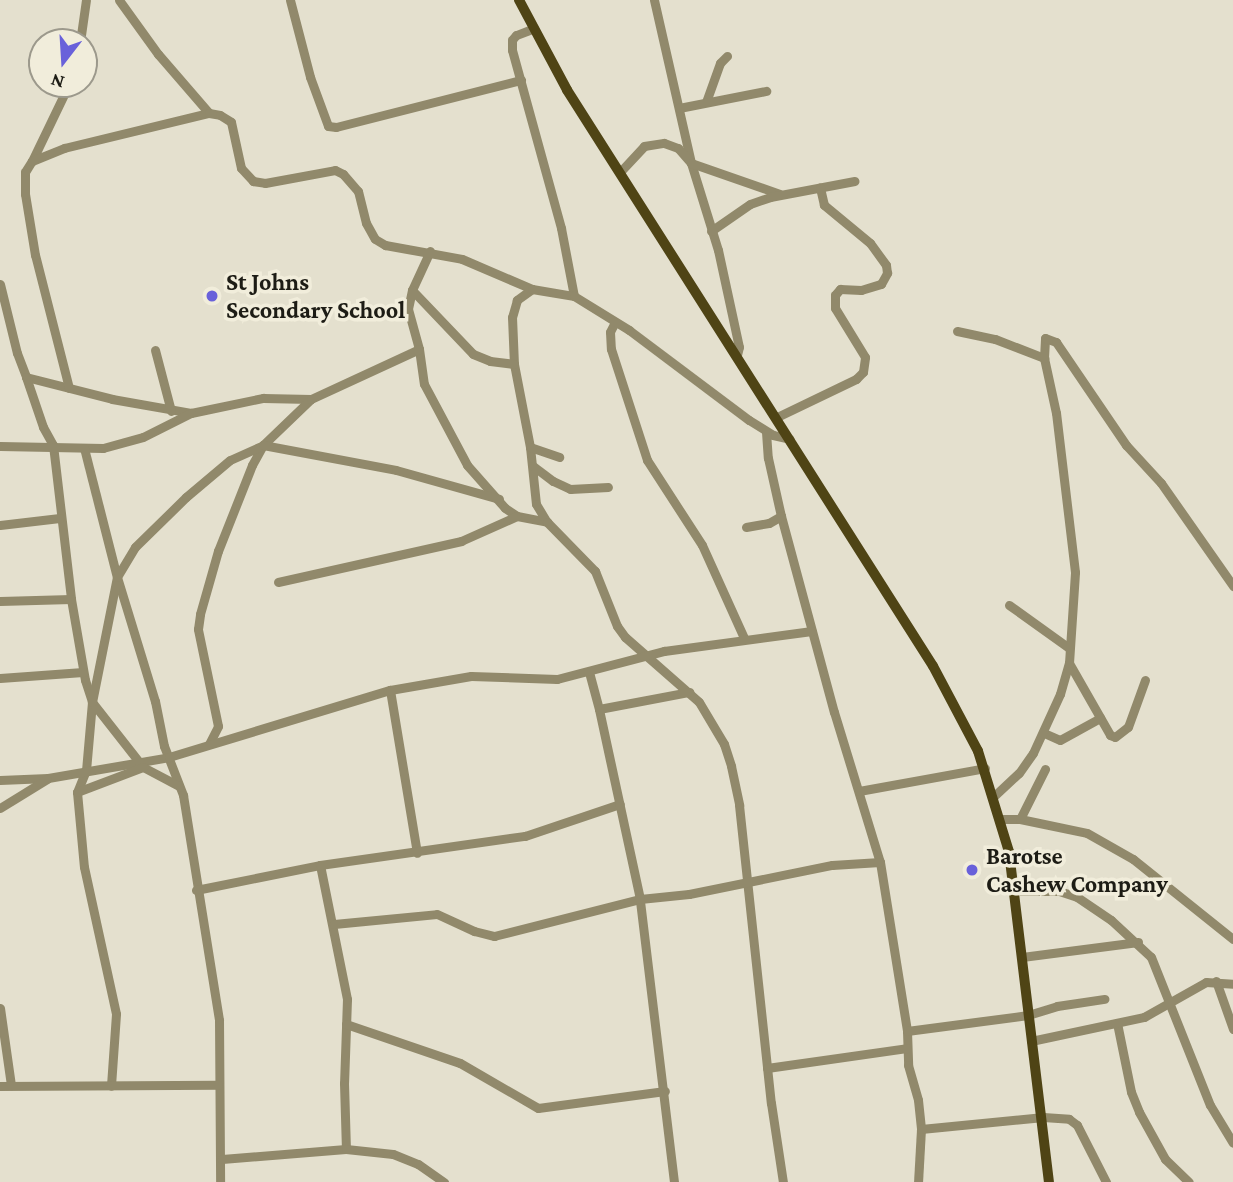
<!DOCTYPE html>
<style>
body{margin:0}
#map{position:relative;width:1233px;height:1182px;overflow:hidden;background:#e4e0ce;font-family:"Crimson Pro",serif}
div>[style]{position:absolute}
[style*='--x']{left:calc(var(--x)*1px);top:calc(var(--y)*1px);width:calc(var(--w)*1px);rotate:calc(var(--a)*1deg)}
.minor>*{height:9px;margin:-4.5px;padding:0 4.5px;transform-origin:4.5px;border-radius:4.5px;background:#91896b}
.major>*{height:10px;margin:-5px;padding:0 5px;transform-origin:5px;border-radius:5px;background:#4f4415}
.dots>*{width:19px;height:19px;translate:-50% -50%;box-sizing:border-box;border:4px solid #f1eddb;border-radius:50%}
span{translate:-50% -50%;white-space:nowrap;text-align:center;line-height:1.15;-webkit-text-stroke:7px #f1eddb;paint-order:stroke}
.poi-label{font-size:24px;color:#1d1c15;font-weight:700}
.left{translate:0 -50%;text-align:left}
.north{position:absolute;left:28px;top:28px;width:70px;height:70px;box-sizing:border-box;background:#f1eddb;border:2px solid #9c998c;border-radius:50%;rotate:197deg;font-size:19px;font-weight:700;line-height:28px;text-align:center;color:#1d1c15}
.north::after{content:'';display:block;margin:auto;width:24px;height:32px;background:#6961da;clip-path:polygon(50% 0,100% 100%,50% 72%,0 100%)}
</style>
<div id="map">
<div class="minor">
<div style="--x:119;--y:0;--w:67;--a:54.2"></div>
<div style="--x:158;--y:54;--w:78;--a:49.2"></div>
<div style="--x:290;--y:0;--w:80;--a:75.4"></div>
<div style="--x:310;--y:77;--w:52;--a:69.8"></div>
<div style="--x:328;--y:126;--w:8;--a:7"></div>
<div style="--x:336;--y:127;--w:191;--a:-14.3"></div>
<div style="--x:654;--y:0;--w:167;--a:77.2"></div>
<div style="--x:691;--y:163;--w:91;--a:72.8"></div>
<div style="--x:718;--y:250;--w:99;--a:77.8"></div>
<div style="--x:739;--y:347;--w:8;--a:104"></div>
<div style="--x:532;--y:29;--w:17;--a:159"></div>
<div style="--x:516;--y:35;--w:6;--a:129"></div>
<div style="--x:512;--y:40;--w:10;--a:90"></div>
<div style="--x:512;--y:50;--w:185;--a:74.6"></div>
<div style="--x:561;--y:228;--w:69;--a:79.2"></div>
<div style="--x:80;--y:42;--w:42;--a:-81.9"></div>
<div style="--x:706;--y:102;--w:41;--a:-70.3"></div>
<div style="--x:720;--y:63;--w:10;--a:-45"></div>
<div style="--x:679;--y:108;--w:89;--a:-11.1"></div>
<div style="--x:32;--y:161;--w:85;--a:-64.3"></div>
<div style="--x:620;--y:172;--w:35;--a:-47"></div>
<div style="--x:644;--y:146;--w:20;--a:-9"></div>
<div style="--x:664;--y:143;--w:15;--a:20"></div>
<div style="--x:678;--y:148;--w:20;--a:49"></div>
<div style="--x:691;--y:163;--w:94;--a:19.2"></div>
<div style="--x:711;--y:231;--w:47;--a:-34.7"></div>
<div style="--x:750;--y:204;--w:21;--a:-19"></div>
<div style="--x:770;--y:197;--w:86;--a:-10.7"></div>
<div style="--x:430;--y:251;--w:43;--a:114.8"></div>
<div style="--x:412;--y:290;--w:19;--a:102"></div>
<div style="--x:408;--y:309;--w:41;--a:74.6"></div>
<div style="--x:419;--y:349;--w:35;--a:82"></div>
<div style="--x:424;--y:384;--w:92;--a:62"></div>
<div style="--x:467;--y:465;--w:57;--a:48.5"></div>
<div style="--x:505;--y:508;--w:14;--a:34"></div>
<div style="--x:517;--y:516;--w:31;--a:11"></div>
<div style="--x:0;--y:284;--w:71;--a:76.2"></div>
<div style="--x:17;--y:353;--w:26;--a:69"></div>
<div style="--x:26;--y:377;--w:89;--a:14.3"></div>
<div style="--x:112;--y:399;--w:80;--a:10"></div>
<div style="--x:191;--y:413;--w:74;--a:-11.8"></div>
<div style="--x:263;--y:398;--w:48;--a:1.2"></div>
<div style="--x:532;--y:289;--w:19;--a:144"></div>
<div style="--x:517;--y:300;--w:18;--a:106"></div>
<div style="--x:512;--y:317;--w:47;--a:87.6"></div>
<div style="--x:514;--y:364;--w:85;--a:79.1"></div>
<div style="--x:530;--y:447;--w:57;--a:84"></div>
<div style="--x:536;--y:504;--w:21;--a:59"></div>
<div style="--x:547;--y:522;--w:69;--a:45.6"></div>
<div style="--x:595;--y:571;--w:59;--a:68.2"></div>
<div style="--x:617;--y:626;--w:14;--a:54"></div>
<div style="--x:625;--y:637;--w:98;--a:41.3"></div>
<div style="--x:699;--y:702;--w:49;--a:59.2"></div>
<div style="--x:724;--y:744;--w:23;--a:72"></div>
<div style="--x:731;--y:766;--w:40;--a:78"></div>
<div style="--x:739;--y:805;--w:300;--a:83.9"></div>
<div style="--x:771;--y:1103;--w:80;--a:81.4"></div>
<div style="--x:412;--y:290;--w:88;--a:46.4"></div>
<div style="--x:473;--y:354;--w:18;--a:22"></div>
<div style="--x:490;--y:361;--w:24;--a:7"></div>
<div style="--x:615;--y:322;--w:11;--a:117"></div>
<div style="--x:610;--y:332;--w:17;--a:87"></div>
<div style="--x:611;--y:349;--w:117;--a:72"></div>
<div style="--x:647;--y:460;--w:101;--a:57.1"></div>
<div style="--x:702;--y:545;--w:102;--a:65.7"></div>
<div style="--x:957;--y:331;--w:39;--a:12"></div>
<div style="--x:995;--y:339;--w:53;--a:21.2"></div>
<div style="--x:155;--y:350;--w:63;--a:75.3"></div>
<div style="--x:26;--y:377;--w:53;--a:71.2"></div>
<div style="--x:43;--y:427;--w:21;--a:61"></div>
<div style="--x:53;--y:445;--w:155;--a:83.3"></div>
<div style="--x:71;--y:599;--w:82;--a:80.2"></div>
<div style="--x:85;--y:680;--w:23;--a:72"></div>
<div style="--x:92;--y:702;--w:68;--a:95"></div>
<div style="--x:86;--y:770;--w:24;--a:112"></div>
<div style="--x:77;--y:792;--w:75;--a:84.7"></div>
<div style="--x:84;--y:867;--w:150;--a:77.7"></div>
<div style="--x:116;--y:1014;--w:72;--a:94"></div>
<div style="--x:69;--y:388;--w:137;--a:-104.3"></div>
<div style="--x:35;--y:255;--w:62;--a:-99.3"></div>
<div style="--x:25;--y:194;--w:22;--a:-90"></div>
<div style="--x:25;--y:172;--w:13;--a:-58"></div>
<div style="--x:32;--y:161;--w:35;--a:-22"></div>
<div style="--x:64;--y:148;--w:149;--a:-13.6"></div>
<div style="--x:209;--y:113;--w:11;--a:10"></div>
<div style="--x:220;--y:115;--w:13;--a:32"></div>
<div style="--x:231;--y:122;--w:47;--a:77.7"></div>
<div style="--x:241;--y:168;--w:18;--a:47"></div>
<div style="--x:253;--y:181;--w:12;--a:9"></div>
<div style="--x:265;--y:183;--w:71;--a:-10.5"></div>
<div style="--x:335;--y:170;--w:9;--a:27"></div>
<div style="--x:343;--y:174;--w:23;--a:49"></div>
<div style="--x:358;--y:191;--w:33;--a:76"></div>
<div style="--x:366;--y:223;--w:18;--a:61"></div>
<div style="--x:375;--y:239;--w:12;--a:31"></div>
<div style="--x:385;--y:245;--w:78;--a:10.3"></div>
<div style="--x:462;--y:259;--w:76;--a:23.2"></div>
<div style="--x:532;--y:289;--w:43;--a:9.5"></div>
<div style="--x:574;--y:296;--w:65;--a:31.7"></div>
<div style="--x:629;--y:330;--w:150;--a:36.9"></div>
<div style="--x:749;--y:420;--w:28;--a:32"></div>
<div style="--x:773;--y:435;--w:17;--a:13"></div>
<div style="--x:777;--y:417;--w:88;--a:-25.7"></div>
<div style="--x:856;--y:379;--w:10;--a:-45"></div>
<div style="--x:863;--y:372;--w:15;--a:-82"></div>
<div style="--x:865;--y:357;--w:57;--a:-121.5"></div>
<div style="--x:835;--y:308;--w:13;--a:-90"></div>
<div style="--x:835;--y:295;--w:8;--a:-50"></div>
<div style="--x:840;--y:289;--w:21;--a:3"></div>
<div style="--x:861;--y:290;--w:21;--a:-17"></div>
<div style="--x:881;--y:284;--w:13;--a:-61"></div>
<div style="--x:887;--y:273;--w:8;--a:-97"></div>
<div style="--x:886;--y:265;--w:27;--a:-126"></div>
<div style="--x:870;--y:243;--w:60;--a:-140.4"></div>
<div style="--x:824;--y:205;--w:18;--a:-103"></div>
<div style="--x:766;--y:432;--w:26;--a:86"></div>
<div style="--x:768;--y:458;--w:59;--a:77.4"></div>
<div style="--x:781;--y:516;--w:203;--a:74.9"></div>
<div style="--x:834;--y:712;--w:157;--a:73"></div>
<div style="--x:880;--y:862;--w:171;--a:80.9"></div>
<div style="--x:907;--y:1031;--w:34;--a:88"></div>
<div style="--x:908;--y:1065;--w:36;--a:74"></div>
<div style="--x:918;--y:1100;--w:29;--a:84"></div>
<div style="--x:921;--y:1129;--w:53;--a:93.2"></div>
<div style="--x:0;--y:446;--w:103;--a:1.1"></div>
<div style="--x:103;--y:448;--w:41;--a:-15.4"></div>
<div style="--x:143;--y:437;--w:54;--a:-26.6"></div>
<div style="--x:530;--y:447;--w:31;--a:19"></div>
<div style="--x:84;--y:448;--w:133;--a:75.7"></div>
<div style="--x:117;--y:577;--w:130;--a:73"></div>
<div style="--x:155;--y:701;--w:46;--a:78.7"></div>
<div style="--x:164;--y:746;--w:53;--a:68.8"></div>
<div style="--x:183;--y:795;--w:228;--a:80.9"></div>
<div style="--x:219;--y:1020;--w:162;--a:89.6"></div>
<div style="--x:533;--y:466;--w:25;--a:37"></div>
<div style="--x:553;--y:481;--w:19;--a:25"></div>
<div style="--x:570;--y:489;--w:38;--a:-3"></div>
<div style="--x:0;--y:525;--w:60;--a:-6.7"></div>
<div style="--x:746;--y:527;--w:23;--a:-10"></div>
<div style="--x:769;--y:523;--w:14;--a:-30"></div>
<div style="--x:278;--y:582;--w:188;--a:-12.6"></div>
<div style="--x:461;--y:541;--w:61;--a:-24.1"></div>
<div style="--x:0;--y:601;--w:71;--a:-1.6"></div>
<div style="--x:1009;--y:605;--w:74;--a:35.6"></div>
<div style="--x:1069;--y:663;--w:83;--a:60.3"></div>
<div style="--x:1110;--y:735;--w:5;--a:22"></div>
<div style="--x:1115;--y:737;--w:16;--a:-38"></div>
<div style="--x:1128;--y:727;--w:50;--a:-70.1"></div>
<div style="--x:589;--y:672;--w:38;--a:75"></div>
<div style="--x:0;--y:678;--w:83;--a:-4.1"></div>
<div style="--x:390;--y:690;--w:165;--a:80.6"></div>
<div style="--x:1044;--y:733;--w:17;--a:24"></div>
<div style="--x:1060;--y:740;--w:46;--a:-28.8"></div>
<div style="--x:209;--y:744;--w:20;--a:-63"></div>
<div style="--x:218;--y:726;--w:99;--a:-101.7"></div>
<div style="--x:198;--y:629;--w:15;--a:-82"></div>
<div style="--x:200;--y:614;--w:66;--a:-74.1"></div>
<div style="--x:218;--y:551;--w:92;--a:-68.4"></div>
<div style="--x:252;--y:465;--w:23;--a:-61"></div>
<div style="--x:263;--y:445;--w:66;--a:-43.8"></div>
<div style="--x:311;--y:399;--w:119;--a:-24.8"></div>
<div style="--x:0;--y:780;--w:48;--a:-2.4"></div>
<div style="--x:48;--y:778;--w:123;--a:-9.8"></div>
<div style="--x:169;--y:757;--w:231;--a:-16.9"></div>
<div style="--x:390;--y:690;--w:82;--a:-9.8"></div>
<div style="--x:471;--y:676;--w:86;--a:2"></div>
<div style="--x:557;--y:679;--w:111;--a:-14.7"></div>
<div style="--x:664;--y:651;--w:149;--a:-7.7"></div>
<div style="--x:179;--y:786;--w:41;--a:-152.2"></div>
<div style="--x:143;--y:767;--w:83;--a:-128.1"></div>
<div style="--x:92;--y:702;--w:127;--a:-78.7"></div>
<div style="--x:117;--y:577;--w:35;--a:-59"></div>
<div style="--x:135;--y:547;--w:71;--a:-44.4"></div>
<div style="--x:186;--y:497;--w:57;--a:-40.1"></div>
<div style="--x:230;--y:460;--w:36;--a:-24"></div>
<div style="--x:263;--y:445;--w:135;--a:10.6"></div>
<div style="--x:396;--y:470;--w:107;--a:15.7"></div>
<div style="--x:859;--y:791;--w:128;--a:-10.3"></div>
<div style="--x:77;--y:792;--w:71;--a:-20.7"></div>
<div style="--x:993;--y:797;--w:35;--a:-43"></div>
<div style="--x:1019;--y:773;--w:24;--a:-55"></div>
<div style="--x:1033;--y:753;--w:65;--a:-65.4"></div>
<div style="--x:1060;--y:694;--w:32;--a:-74"></div>
<div style="--x:1069;--y:663;--w:91;--a:-86.2"></div>
<div style="--x:1075;--y:572;--w:160;--a:-96.8"></div>
<div style="--x:1056;--y:413;--w:56;--a:-102.3"></div>
<div style="--x:1044;--y:358;--w:20;--a:-87"></div>
<div style="--x:1045;--y:338;--w:12;--a:20"></div>
<div style="--x:1056;--y:342;--w:125;--a:55.8"></div>
<div style="--x:1126;--y:445;--w:52;--a:47.4"></div>
<div style="--x:1161;--y:483;--w:126;--a:55"></div>
<div style="--x:0;--y:808;--w:55;--a:-31.7"></div>
<div style="--x:1000;--y:819;--w:20;--a:0"></div>
<div style="--x:1020;--y:819;--w:68;--a:11.8"></div>
<div style="--x:1087;--y:833;--w:53;--a:29.5"></div>
<div style="--x:1133;--y:859;--w:128;--a:38.7"></div>
<div style="--x:1020;--y:819;--w:56;--a:-63.4"></div>
<div style="--x:320;--y:865;--w:137;--a:78.6"></div>
<div style="--x:347;--y:999;--w:84;--a:92"></div>
<div style="--x:344;--y:1083;--w:66;--a:88.3"></div>
<div style="--x:196;--y:890;--w:126;--a:-11.4"></div>
<div style="--x:320;--y:865;--w:207;--a:-8.1"></div>
<div style="--x:525;--y:836;--w:100;--a:-18.6"></div>
<div style="--x:1014;--y:891;--w:45;--a:0"></div>
<div style="--x:1059;--y:891;--w:19;--a:18"></div>
<div style="--x:1077;--y:897;--w:41;--a:34.1"></div>
<div style="--x:1111;--y:920;--w:54;--a:42.8"></div>
<div style="--x:1151;--y:957;--w:159;--a:68.3"></div>
<div style="--x:1210;--y:1105;--w:44;--a:58.8"></div>
<div style="--x:334;--y:924;--w:103;--a:-5.5"></div>
<div style="--x:437;--y:914;--w:41;--a:24.7"></div>
<div style="--x:474;--y:931;--w:21;--a:14"></div>
<div style="--x:494;--y:936;--w:151;--a:-14.2"></div>
<div style="--x:640;--y:899;--w:49;--a:-5.8"></div>
<div style="--x:689;--y:894;--w:146;--a:-11.5"></div>
<div style="--x:832;--y:865;--w:48;--a:-3.6"></div>
<div style="--x:1022;--y:957;--w:117;--a:-7.4"></div>
<div style="--x:1216;--y:981;--w:51;--a:70.5"></div>
<div style="--x:0;--y:1008;--w:78;--a:81.9"></div>
<div style="--x:1117;--y:1023;--w:70;--a:78.5"></div>
<div style="--x:1131;--y:1092;--w:22;--a:68"></div>
<div style="--x:1139;--y:1112;--w:54;--a:61"></div>
<div style="--x:1165;--y:1159;--w:33;--a:44"></div>
<div style="--x:346;--y:1024;--w:120;--a:18.9"></div>
<div style="--x:460;--y:1063;--w:90;--a:30"></div>
<div style="--x:538;--y:1108;--w:128;--a:-7.6"></div>
<div style="--x:907;--y:1031;--w:122;--a:-7.5"></div>
<div style="--x:1028;--y:1015;--w:30;--a:-17"></div>
<div style="--x:1057;--y:1006;--w:48;--a:-8.5"></div>
<div style="--x:1031;--y:1041;--w:116;--a:-12"></div>
<div style="--x:1144;--y:1017;--w:71;--a:-29.4"></div>
<div style="--x:1206;--y:982;--w:27;--a:4"></div>
<div style="--x:767;--y:1068;--w:141;--a:-8.1"></div>
<div style="--x:0;--y:1086;--w:218;--a:-0.3"></div>
<div style="--x:921;--y:1129;--w:123;--a:-5.6"></div>
<div style="--x:1043;--y:1117;--w:26;--a:4"></div>
<div style="--x:1069;--y:1119;--w:10;--a:37"></div>
<div style="--x:1077;--y:1125;--w:64;--a:63"></div>
<div style="--x:222;--y:1159;--w:124;--a:-4.6"></div>
<div style="--x:346;--y:1149;--w:47;--a:6.1"></div>
<div style="--x:393;--y:1154;--w:27;--a:22"></div>
<div style="--x:418;--y:1164;--w:32;--a:35"></div>
<div style="--x:674;--y:1182;--w:285;--a:-96.9"></div>
<div style="--x:640;--y:899;--w:194;--a:-102.2"></div>
<div style="--x:599;--y:709;--w:92;--a:-10.7"></div>
</div>
<div class="major">
<div style="--x:519;--y:0;--w:102;--a:61.9"></div>
<div style="--x:567;--y:90;--w:682;--a:57.57"></div>
<div style="--x:933;--y:666;--w:96;--a:62.1"></div>
<div style="--x:978;--y:751;--w:106;--a:72.9"></div>
<div style="--x:1009;--y:852;--w:332;--a:83.1"></div>
</div>
<div class="dots">
<div style="left:212px;top:296px;background:#6961da"></div>
<div style="left:972px;top:870px;background:#6961da"></div>
</div>
<div class="poi-label">
<span class="left" style="left:226px;top:296px">St Johns<br>Secondary School</span>
<span class="left" style="left:986px;top:870px">Barotse<br>Cashew Company</span>
</div>
<div class="north">N</div>
</div>
